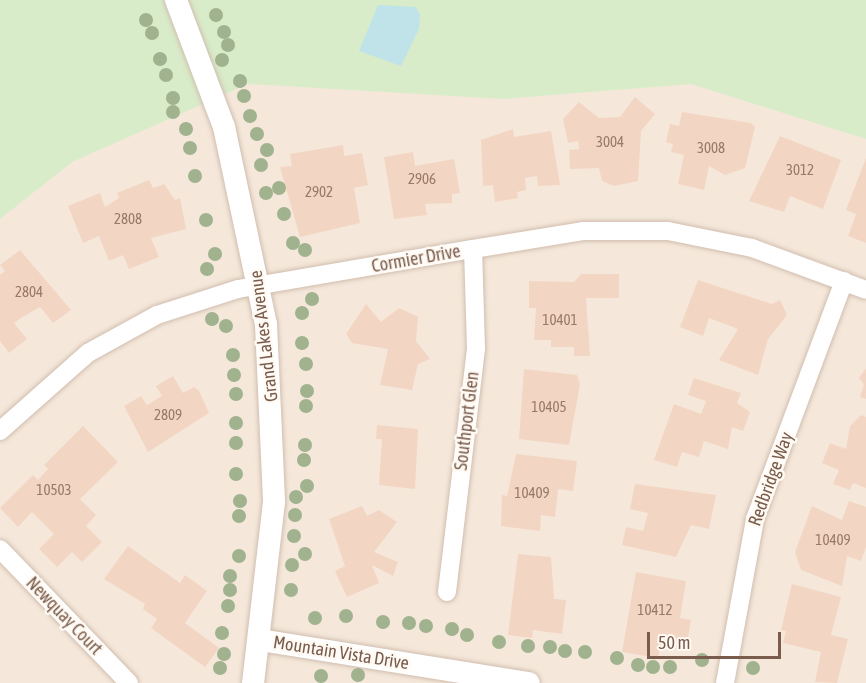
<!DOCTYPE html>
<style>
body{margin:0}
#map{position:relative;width:866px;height:683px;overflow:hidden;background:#fdf6ec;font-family:"Asap Condensed",sans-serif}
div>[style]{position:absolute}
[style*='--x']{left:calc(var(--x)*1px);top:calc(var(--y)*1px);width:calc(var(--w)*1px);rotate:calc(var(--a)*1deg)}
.residential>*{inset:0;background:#f5e8da;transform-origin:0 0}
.green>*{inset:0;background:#d8ecc9}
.water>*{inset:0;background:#bfe3e8}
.building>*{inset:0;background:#f3d5c3}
.roads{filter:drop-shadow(0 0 2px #d1beb0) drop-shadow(0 0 2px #d1beb0)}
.minor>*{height:18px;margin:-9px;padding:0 9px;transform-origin:9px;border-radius:9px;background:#fff}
.tertiary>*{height:22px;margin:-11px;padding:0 11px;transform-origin:11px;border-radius:11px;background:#fff}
.trees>*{width:14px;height:14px;margin:-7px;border-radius:50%;background:#a0b28e}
span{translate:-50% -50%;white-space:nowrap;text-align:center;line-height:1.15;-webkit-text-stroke:5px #fffaf3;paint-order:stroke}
.number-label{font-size:15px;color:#987a6a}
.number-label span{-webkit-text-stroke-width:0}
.street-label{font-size:18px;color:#7a5c4d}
.scale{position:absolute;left:647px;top:632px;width:134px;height:27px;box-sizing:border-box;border:3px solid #7a5c4d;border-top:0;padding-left:8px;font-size:18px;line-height:21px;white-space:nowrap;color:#7a5c4d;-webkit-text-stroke:4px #fffaf3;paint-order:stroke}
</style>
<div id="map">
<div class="residential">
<div style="left:0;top:0;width:866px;height:683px"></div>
</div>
<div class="green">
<div style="clip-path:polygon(0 0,866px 0,866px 139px,691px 84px,503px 99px,248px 84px,72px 162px,0 219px)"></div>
</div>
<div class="water">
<div style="clip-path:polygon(378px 5px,416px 7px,420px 15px,419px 29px,401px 66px,359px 51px)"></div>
</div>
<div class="building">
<div style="clip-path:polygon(635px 97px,655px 114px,641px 131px,638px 181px,614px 186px,602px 181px,599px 168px,570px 169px,569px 150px,579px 149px,578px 141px,568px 143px,563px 119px,579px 102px,599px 118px,620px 117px)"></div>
<div style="clip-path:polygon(682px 112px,751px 123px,755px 127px,745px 168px,725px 175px,709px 166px,704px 190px,678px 184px,684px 155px,671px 152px,673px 144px,666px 142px,670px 124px,679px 126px)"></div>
<div style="clip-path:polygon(513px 129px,514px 137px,551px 131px,560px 185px,538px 186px,537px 176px,525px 178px,526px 190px,517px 192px,518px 198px,495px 202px,493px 185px,483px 186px,481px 140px)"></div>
<div style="clip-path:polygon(780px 136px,841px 160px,823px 209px,790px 196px,784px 212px,749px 201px)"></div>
<div style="clip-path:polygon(343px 145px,344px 156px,362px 153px,368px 185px,354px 188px,360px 223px,300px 237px,280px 167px,292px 166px,290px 154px)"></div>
<div style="clip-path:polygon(413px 152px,415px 166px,454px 159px,460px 193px,452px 194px,452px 203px,425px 204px,427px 215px,394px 219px,384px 157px)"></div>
<div style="clip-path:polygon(866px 158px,866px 243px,848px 236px,856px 214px,846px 210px)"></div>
<div style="clip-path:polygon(149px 180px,153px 188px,164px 184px,175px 200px,180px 198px,186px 229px,151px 238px,159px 257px,129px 269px,123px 255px,109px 261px,99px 236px,83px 243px,68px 206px,100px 193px,105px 207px,119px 198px,117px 193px)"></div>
<div style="clip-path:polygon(20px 250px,71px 310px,53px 323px,40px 307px,21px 318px,14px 323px,27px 339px,9px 353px,0 341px,0 275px,5px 271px,0 265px)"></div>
<div style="clip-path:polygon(581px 274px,619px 274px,619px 298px,586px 298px,590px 356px,574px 356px,574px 347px,551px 347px,551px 340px,534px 340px,536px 308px,529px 308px,529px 281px,574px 282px)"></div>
<div style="clip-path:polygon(698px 280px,772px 304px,780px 300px,787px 315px,768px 339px,758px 375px,719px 360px,738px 329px,709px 318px,703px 336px,680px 327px)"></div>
<div style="clip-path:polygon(366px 304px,381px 322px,399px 308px,418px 317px,416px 341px,430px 359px,418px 364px,412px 390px,380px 385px,388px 349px,352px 343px,346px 334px)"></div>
<div style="clip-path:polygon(866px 368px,866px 399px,860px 397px,864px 384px,859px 378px)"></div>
<div style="clip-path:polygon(524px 369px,577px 375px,580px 384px,569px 445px,519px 439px)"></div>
<div style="clip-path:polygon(173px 376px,183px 393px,194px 387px,199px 391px,209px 413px,148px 452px,124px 406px,141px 396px,147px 405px,162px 396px,156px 386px)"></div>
<div style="clip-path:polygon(694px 378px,741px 393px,737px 403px,750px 412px,743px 431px,732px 427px,728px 449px,704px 441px,699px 457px,682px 452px,677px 467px,654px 460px,674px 404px,701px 414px,706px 401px,688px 395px)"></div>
<div style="clip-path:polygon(861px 415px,866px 417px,866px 488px,853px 483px,850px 490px,833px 484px,839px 470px,822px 463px,830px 443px,846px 449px,850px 426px)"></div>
<div style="clip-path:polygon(377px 425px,418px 429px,415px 489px,379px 485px,382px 439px,376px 439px)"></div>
<div style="clip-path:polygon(83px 426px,118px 462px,80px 499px,96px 515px,86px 526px,102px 542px,82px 562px,72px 552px,57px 567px,39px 549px,54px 534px,32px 512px,18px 527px,0 508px,33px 475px,38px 480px,48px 469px,44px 465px)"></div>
<div style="clip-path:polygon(516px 454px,577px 461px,573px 491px,558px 489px,555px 517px,541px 515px,540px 531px,501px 526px,502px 495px,507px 496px)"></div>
<div style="clip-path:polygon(635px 484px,716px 495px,709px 529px,691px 525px,676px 557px,622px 545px,626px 527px,643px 531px,648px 513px,630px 509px)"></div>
<div style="clip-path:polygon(849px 501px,866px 507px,866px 547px,861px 561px,847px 556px,842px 586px,801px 570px,795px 552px,812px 506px,842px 520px)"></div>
<div style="clip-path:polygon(362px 506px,367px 516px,379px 510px,397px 522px,374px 552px,398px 562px,393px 576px,372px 565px,379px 583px,347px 597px,335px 571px,345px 566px,329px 519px)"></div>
<div style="clip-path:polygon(128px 546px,180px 583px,185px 575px,207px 591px,185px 623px,219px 648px,205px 667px,151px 628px,157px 619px,143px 609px,145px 604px,104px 579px)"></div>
<div style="clip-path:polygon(518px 554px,551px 557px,554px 599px,566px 600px,562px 634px,533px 630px,532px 638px,508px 635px)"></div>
<div style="clip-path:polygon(636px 572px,686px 581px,680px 618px,691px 620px,687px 643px,662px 638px,658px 658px,622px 652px)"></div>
<div style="clip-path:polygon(792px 584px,841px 597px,831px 635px,848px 639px,837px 683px,815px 682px,821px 652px,783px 643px,786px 631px,781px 630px)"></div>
</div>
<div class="roads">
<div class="minor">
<div style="--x:0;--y:431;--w:118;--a:-41.6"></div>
<div style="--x:88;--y:353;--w:79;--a:-28.8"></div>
<div style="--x:157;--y:315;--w:85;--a:-17.8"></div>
<div style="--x:238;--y:289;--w:238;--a:-9.7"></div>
<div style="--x:473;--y:249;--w:111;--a:-9.3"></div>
<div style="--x:583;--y:231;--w:85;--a:0"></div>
<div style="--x:668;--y:231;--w:86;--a:11.4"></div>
<div style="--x:752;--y:248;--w:121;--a:20.2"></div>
<div style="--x:0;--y:549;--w:186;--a:46.1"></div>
<div style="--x:447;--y:592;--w:245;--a:-83.2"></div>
<div style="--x:476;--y:349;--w:100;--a:-91.7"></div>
<div style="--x:725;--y:683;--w:167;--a:-79.6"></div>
<div style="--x:755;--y:519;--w:254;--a:-69.5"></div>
</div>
<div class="tertiary">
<div style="--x:176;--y:0;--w:136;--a:69.3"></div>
<div style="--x:224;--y:127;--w:201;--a:78"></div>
<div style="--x:266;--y:324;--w:178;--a:87.4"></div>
<div style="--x:274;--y:502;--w:182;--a:96.6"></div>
<div style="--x:260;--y:640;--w:272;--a:9.1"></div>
</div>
</div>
<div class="trees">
<div style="left:216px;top:15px"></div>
<div style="left:146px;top:20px"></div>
<div style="left:224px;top:32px"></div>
<div style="left:152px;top:33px"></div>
<div style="left:228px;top:45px"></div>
<div style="left:160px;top:59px"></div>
<div style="left:222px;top:60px"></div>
<div style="left:166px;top:75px"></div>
<div style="left:240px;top:81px"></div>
<div style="left:244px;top:96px"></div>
<div style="left:173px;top:98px"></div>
<div style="left:173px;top:112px"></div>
<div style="left:250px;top:116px"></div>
<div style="left:186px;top:129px"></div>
<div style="left:257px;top:134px"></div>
<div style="left:190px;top:148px"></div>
<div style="left:267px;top:150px"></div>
<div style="left:261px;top:165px"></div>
<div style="left:195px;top:176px"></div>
<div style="left:279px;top:188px"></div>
<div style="left:266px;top:193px"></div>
<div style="left:284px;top:214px"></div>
<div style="left:206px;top:220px"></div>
<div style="left:293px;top:243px"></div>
<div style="left:305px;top:250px"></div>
<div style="left:215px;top:254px"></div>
<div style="left:207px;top:269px"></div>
<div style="left:312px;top:299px"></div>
<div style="left:302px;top:313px"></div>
<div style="left:212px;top:319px"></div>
<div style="left:226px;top:326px"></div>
<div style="left:302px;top:343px"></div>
<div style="left:233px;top:355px"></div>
<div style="left:306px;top:364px"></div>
<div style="left:234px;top:375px"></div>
<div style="left:307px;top:391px"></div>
<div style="left:236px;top:394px"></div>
<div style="left:306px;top:406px"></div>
<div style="left:236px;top:423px"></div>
<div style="left:236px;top:443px"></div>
<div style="left:305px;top:445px"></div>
<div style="left:304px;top:460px"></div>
<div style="left:236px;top:474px"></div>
<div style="left:307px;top:486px"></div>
<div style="left:296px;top:497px"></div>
<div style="left:240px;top:501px"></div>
<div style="left:295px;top:515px"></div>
<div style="left:239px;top:516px"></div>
<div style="left:294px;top:536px"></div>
<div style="left:305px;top:554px"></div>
<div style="left:239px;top:556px"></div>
<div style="left:292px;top:565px"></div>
<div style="left:230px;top:576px"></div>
<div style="left:230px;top:590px"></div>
<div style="left:291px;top:590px"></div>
<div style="left:228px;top:606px"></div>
<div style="left:346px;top:616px"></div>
<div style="left:315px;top:618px"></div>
<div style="left:383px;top:622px"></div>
<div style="left:409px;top:623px"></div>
<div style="left:426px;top:626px"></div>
<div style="left:452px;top:629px"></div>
<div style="left:222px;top:633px"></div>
<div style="left:467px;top:635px"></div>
<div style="left:499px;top:642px"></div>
<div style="left:528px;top:646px"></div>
<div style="left:550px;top:647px"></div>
<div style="left:565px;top:651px"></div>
<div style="left:585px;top:652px"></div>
<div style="left:224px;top:654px"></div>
<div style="left:617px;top:658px"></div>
<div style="left:702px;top:660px"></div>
<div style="left:638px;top:665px"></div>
<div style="left:653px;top:667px"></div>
<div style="left:670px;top:667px"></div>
<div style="left:220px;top:668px"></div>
<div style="left:753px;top:668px"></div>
<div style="left:358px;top:675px"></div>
<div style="left:321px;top:676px"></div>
</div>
<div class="number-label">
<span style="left:610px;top:142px">3004</span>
<span style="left:711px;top:148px">3008</span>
<span style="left:800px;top:170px">3012</span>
<span style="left:422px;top:179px">2906</span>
<span style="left:319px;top:192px">2902</span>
<span style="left:128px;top:219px">2808</span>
<span style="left:29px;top:292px">2804</span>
<span style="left:560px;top:320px">10401</span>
<span style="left:549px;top:407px">10405</span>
<span style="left:168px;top:415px">2809</span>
<span style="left:54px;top:490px">10503</span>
<span style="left:532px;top:493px">10409</span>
<span style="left:833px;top:540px">10409</span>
<span style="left:655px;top:610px">10412</span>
</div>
<div class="street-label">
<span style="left:416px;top:259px;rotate:-10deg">Cormier Drive</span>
<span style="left:264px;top:336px;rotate:-97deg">Grand Lakes Avenue</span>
<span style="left:467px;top:421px;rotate:-83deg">Southport Glen</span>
<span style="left:771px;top:479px;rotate:-70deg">Redbridge Way</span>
<span style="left:64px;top:616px;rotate:46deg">Newquay Court</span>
<span style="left:341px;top:653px;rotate:9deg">Mountain Vista Drive</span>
</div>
<div class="scale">50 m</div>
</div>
